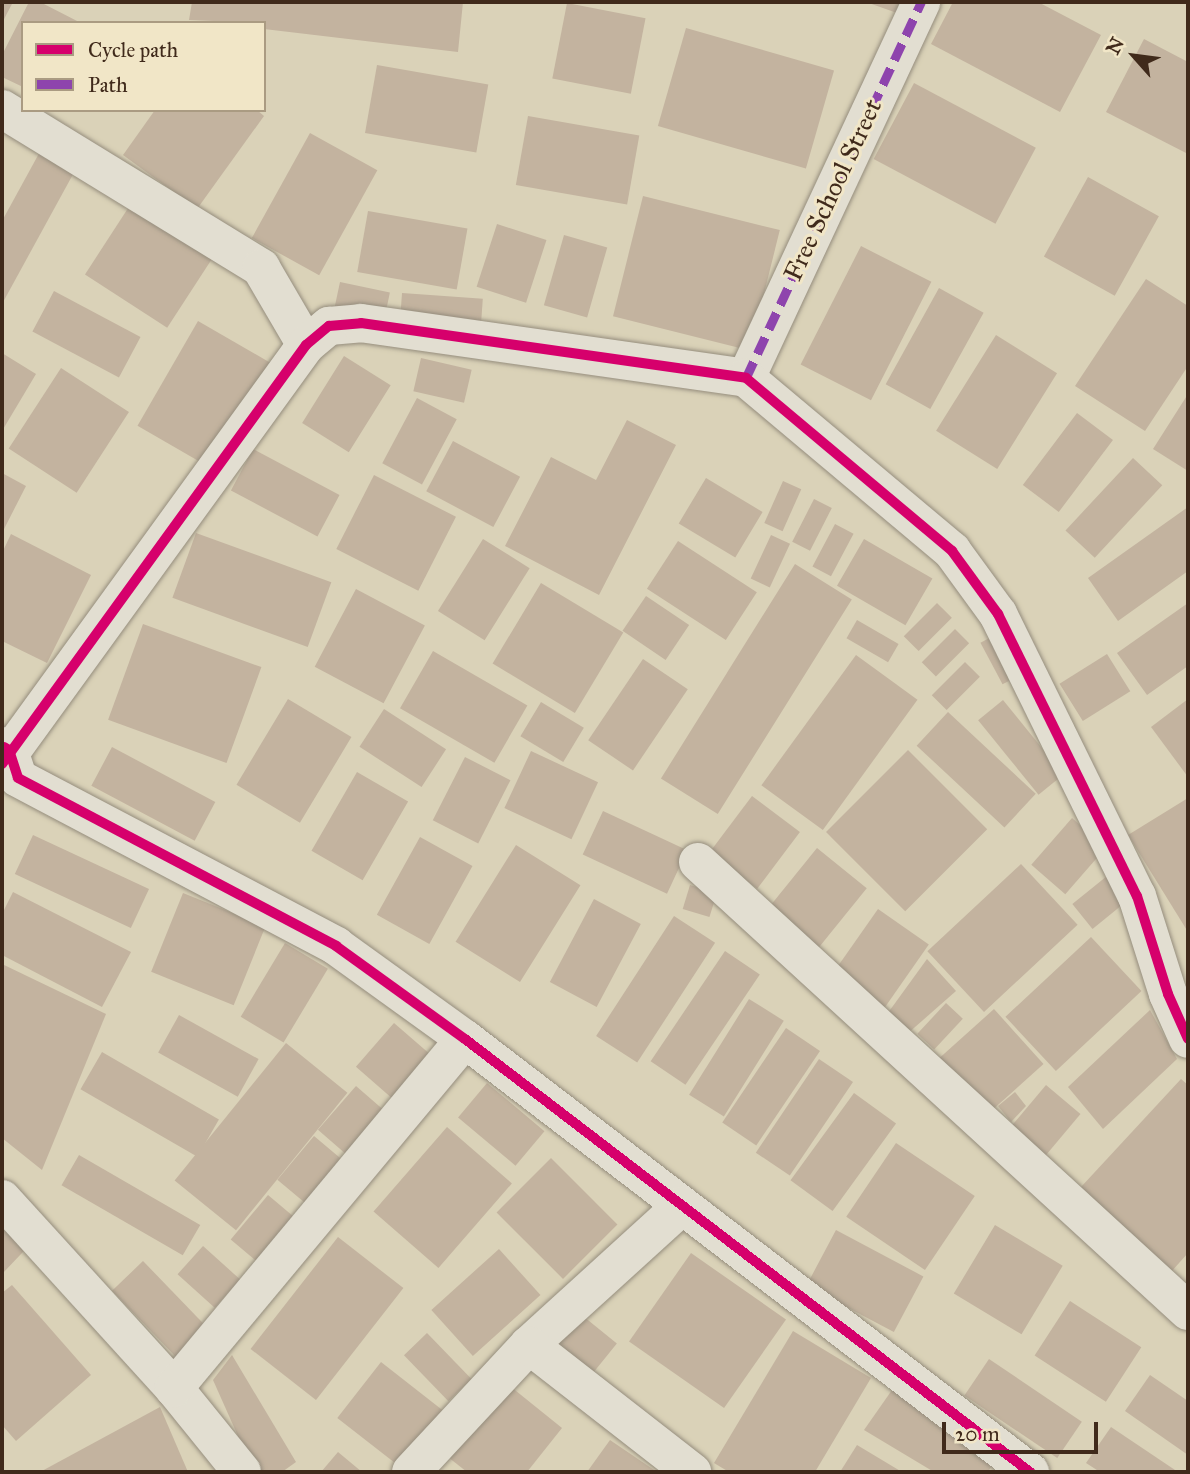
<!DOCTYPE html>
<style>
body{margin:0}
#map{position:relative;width:1190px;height:1474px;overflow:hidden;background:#dad2b8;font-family:"IM FELL Great Primer",serif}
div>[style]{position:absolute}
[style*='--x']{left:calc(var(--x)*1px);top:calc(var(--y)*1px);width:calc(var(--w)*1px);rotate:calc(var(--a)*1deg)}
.building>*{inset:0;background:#c3b39f;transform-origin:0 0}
.roads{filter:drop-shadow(0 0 2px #958d7d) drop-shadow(0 0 2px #958d7d)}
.minor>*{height:38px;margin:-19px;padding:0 19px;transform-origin:19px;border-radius:19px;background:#e2ded1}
.quiet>*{height:9px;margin-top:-4.5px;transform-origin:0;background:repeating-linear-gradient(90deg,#8e44ad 0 18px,transparent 0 27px)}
.cycleway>*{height:10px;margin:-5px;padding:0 5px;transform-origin:5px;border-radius:5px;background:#d6006c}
span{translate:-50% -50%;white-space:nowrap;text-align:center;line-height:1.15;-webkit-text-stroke:6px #f1e6c7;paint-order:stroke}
.street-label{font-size:26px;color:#402a1b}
.frame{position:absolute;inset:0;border:4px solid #402a1b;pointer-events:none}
.legend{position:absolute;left:21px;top:21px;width:245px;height:91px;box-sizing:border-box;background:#f1e6c7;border:2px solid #aa9b82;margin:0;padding:9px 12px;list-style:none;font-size:21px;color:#402a1b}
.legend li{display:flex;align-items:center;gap:14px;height:35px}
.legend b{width:35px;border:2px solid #aa9b82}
.north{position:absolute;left:1099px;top:21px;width:70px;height:70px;-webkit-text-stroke:5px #f1e6c7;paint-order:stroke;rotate:298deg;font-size:19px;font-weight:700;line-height:28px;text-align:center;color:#402a1b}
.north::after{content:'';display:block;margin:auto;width:24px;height:32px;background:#402a1b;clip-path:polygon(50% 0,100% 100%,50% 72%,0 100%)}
.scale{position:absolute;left:942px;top:1422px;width:156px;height:32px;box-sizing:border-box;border:4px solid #402a1b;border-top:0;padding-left:9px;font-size:21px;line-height:24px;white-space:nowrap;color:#402a1b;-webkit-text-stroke:5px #f1e6c7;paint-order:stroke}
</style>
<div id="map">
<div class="building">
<div style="clip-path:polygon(2px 2px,13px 2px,2px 23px)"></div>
<div style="clip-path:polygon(29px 2px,40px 2px,81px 23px,23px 23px,23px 87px,2px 77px,2px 55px)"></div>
<div style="clip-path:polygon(192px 2px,463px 2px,458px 52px,264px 29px,264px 23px,189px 20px)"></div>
<div style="clip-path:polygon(866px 2px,901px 2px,897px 13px)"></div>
<div style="clip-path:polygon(953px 2px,1038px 2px,1101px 35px,1060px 112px,931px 44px)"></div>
<div style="left:567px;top:3px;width:80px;height:77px;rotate:11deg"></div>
<div style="left:686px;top:28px;width:154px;height:102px;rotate:16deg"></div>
<div style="clip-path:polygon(1144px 39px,1188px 62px,1188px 154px,1106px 112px)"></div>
<div style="left:377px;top:65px;width:113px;height:69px;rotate:10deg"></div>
<div style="left:914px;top:83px;width:138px;height:86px;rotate:28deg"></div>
<div style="clip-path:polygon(155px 110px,257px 110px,264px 116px,197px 209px,123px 155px)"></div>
<div style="left:528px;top:116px;width:113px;height:70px;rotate:10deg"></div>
<div style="left:310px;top:133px;width:77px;height:120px;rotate:29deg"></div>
<div style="clip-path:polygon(42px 148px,77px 167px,2px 304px,2px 221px)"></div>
<div style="left:1088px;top:177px;width:81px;height:91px;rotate:29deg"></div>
<div style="left:643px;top:196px;width:141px;height:124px;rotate:14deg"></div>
<div style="left:134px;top:199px;width:98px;height:90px;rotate:33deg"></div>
<div style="left:368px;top:211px;width:101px;height:62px;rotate:10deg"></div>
<div style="left:497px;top:224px;width:52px;height:66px;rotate:18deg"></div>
<div style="left:564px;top:235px;width:45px;height:73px;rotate:16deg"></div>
<div style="left:861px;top:246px;width:79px;height:133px;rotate:27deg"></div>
<div style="clip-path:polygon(1146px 279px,1188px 306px,1188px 366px,1145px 431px,1075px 386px)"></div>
<div style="left:340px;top:282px;width:51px;height:33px;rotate:12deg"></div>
<div style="left:939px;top:288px;width:51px;height:110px;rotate:29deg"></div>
<div style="left:54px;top:291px;width:98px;height:46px;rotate:28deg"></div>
<div style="left:402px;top:293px;width:81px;height:32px;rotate:4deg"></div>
<div style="left:198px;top:321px;width:84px;height:121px;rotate:30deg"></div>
<div style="left:996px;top:335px;width:72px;height:113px;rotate:32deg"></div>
<div style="clip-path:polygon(2px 353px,36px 374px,2px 431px)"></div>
<div style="left:344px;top:356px;width:55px;height:79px;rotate:32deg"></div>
<div style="left:421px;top:358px;width:52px;height:34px;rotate:13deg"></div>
<div style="left:61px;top:368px;width:81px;height:96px;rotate:33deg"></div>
<div style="clip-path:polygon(1188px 394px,1188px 471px,1153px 449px)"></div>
<div style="left:417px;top:398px;width:45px;height:74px;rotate:28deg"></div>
<div style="left:1077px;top:413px;width:45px;height:90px;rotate:37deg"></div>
<div style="clip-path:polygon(627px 420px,676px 445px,599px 595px,505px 546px,551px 457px,596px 480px)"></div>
<div style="left:453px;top:441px;width:76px;height:57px;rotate:28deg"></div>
<div style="left:253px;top:449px;width:98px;height:47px;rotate:28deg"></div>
<div style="left:1133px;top:458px;width:40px;height:99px;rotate:43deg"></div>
<div style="clip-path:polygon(2px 473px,26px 486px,2px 533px)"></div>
<div style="left:374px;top:475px;width:92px;height:83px;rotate:27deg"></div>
<div style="left:706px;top:478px;width:66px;height:53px;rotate:31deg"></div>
<div style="left:783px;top:481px;width:20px;height:46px;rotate:24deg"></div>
<div style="left:814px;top:499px;width:20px;height:48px;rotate:27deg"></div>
<div style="clip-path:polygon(1188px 507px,1188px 571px,1118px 621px,1088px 578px)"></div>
<div style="left:835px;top:524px;width:21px;height:48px;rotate:28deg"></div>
<div style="left:196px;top:533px;width:144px;height:69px;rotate:20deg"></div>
<div style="clip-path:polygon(11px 534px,91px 575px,47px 663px,2px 641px,2px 553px)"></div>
<div style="left:771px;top:535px;width:21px;height:48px;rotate:25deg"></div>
<div style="left:483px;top:539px;width:55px;height:85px;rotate:32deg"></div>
<div style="left:864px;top:539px;width:79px;height:54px;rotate:30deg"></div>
<div style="left:678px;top:541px;width:94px;height:57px;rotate:33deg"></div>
<div style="left:795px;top:564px;width:67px;height:253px;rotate:32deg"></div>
<div style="left:541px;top:583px;width:96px;height:94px;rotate:31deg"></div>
<div style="left:356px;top:589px;width:78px;height:88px;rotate:28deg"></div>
<div style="left:646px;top:596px;width:52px;height:42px;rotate:34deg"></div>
<div style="left:937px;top:603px;width:21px;height:47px;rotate:45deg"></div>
<div style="clip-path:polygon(1188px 603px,1188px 666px,1147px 695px,1117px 653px)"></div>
<div style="left:857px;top:620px;width:48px;height:21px;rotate:30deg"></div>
<div style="left:143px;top:624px;width:126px;height:102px;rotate:20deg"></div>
<div style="left:955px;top:629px;width:20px;height:47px;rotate:45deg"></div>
<div style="left:999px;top:633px;width:47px;height:21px;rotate:62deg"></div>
<div style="left:433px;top:651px;width:109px;height:66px;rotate:30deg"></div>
<div style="left:1107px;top:654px;width:44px;height:56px;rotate:58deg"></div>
<div style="left:856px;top:655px;width:76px;height:161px;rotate:36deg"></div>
<div style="left:643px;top:659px;width:54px;height:98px;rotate:34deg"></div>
<div style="left:965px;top:662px;width:21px;height:47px;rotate:45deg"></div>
<div style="left:288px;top:699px;width:74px;height:100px;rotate:31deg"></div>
<div style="clip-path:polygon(1188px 699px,1188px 777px,1151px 727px)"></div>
<div style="left:1003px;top:700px;width:96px;height:32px;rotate:51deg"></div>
<div style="left:541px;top:702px;width:50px;height:40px;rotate:31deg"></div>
<div style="left:384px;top:709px;width:74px;height:45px;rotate:33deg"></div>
<div style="left:948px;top:712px;width:120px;height:46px;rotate:43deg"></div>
<div style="left:112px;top:747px;width:117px;height:44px;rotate:28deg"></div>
<div style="left:908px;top:750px;width:112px;height:116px;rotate:45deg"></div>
<div style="left:531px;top:751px;width:74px;height:63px;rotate:25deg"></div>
<div style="left:465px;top:757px;width:51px;height:71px;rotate:27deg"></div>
<div style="left:357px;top:772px;width:59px;height:91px;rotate:30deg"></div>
<div style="left:752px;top:796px;width:60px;height:71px;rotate:37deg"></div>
<div style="clip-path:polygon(1188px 798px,1188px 932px,1128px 835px)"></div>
<div style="left:603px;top:811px;width:93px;height:48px;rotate:25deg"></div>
<div style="left:1072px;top:818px;width:45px;height:62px;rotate:41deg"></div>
<div style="left:33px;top:835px;width:128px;height:43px;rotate:25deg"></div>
<div style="left:420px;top:837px;width:60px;height:89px;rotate:29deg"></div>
<div style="left:516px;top:845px;width:76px;height:114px;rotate:32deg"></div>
<div style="left:817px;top:848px;width:64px;height:81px;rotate:39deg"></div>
<div style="left:1021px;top:864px;width:83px;height:128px;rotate:47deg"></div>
<div style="left:1112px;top:872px;width:32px;height:51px;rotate:51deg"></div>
<div style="left:690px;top:885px;width:28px;height:25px;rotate:17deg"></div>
<div style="clip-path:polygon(13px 892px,131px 952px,102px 1007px,2px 955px,2px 914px)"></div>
<div style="left:183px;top:893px;width:89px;height:85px;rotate:22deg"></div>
<div style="left:594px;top:899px;width:53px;height:94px;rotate:28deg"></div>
<div style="left:878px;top:909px;width:62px;height:81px;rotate:35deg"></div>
<div style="left:674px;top:916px;width:49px;height:143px;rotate:33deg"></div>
<div style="left:1091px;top:937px;width:74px;height:117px;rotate:47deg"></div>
<div style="left:285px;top:943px;width:50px;height:86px;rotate:31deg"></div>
<div style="left:725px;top:951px;width:42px;height:133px;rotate:34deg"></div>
<div style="clip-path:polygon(927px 959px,956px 991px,906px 1035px,885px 1017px)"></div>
<div style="clip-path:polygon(2px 964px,106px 1014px,42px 1170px,2px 1138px)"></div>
<div style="left:749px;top:999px;width:41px;height:113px;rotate:32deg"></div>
<div style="left:946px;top:1003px;width:23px;height:42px;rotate:43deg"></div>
<div style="left:994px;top:1009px;width:74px;height:76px;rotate:48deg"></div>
<div style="clip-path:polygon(1150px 1010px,1177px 1059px,1103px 1129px,1068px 1087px)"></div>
<div style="left:179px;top:1015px;width:91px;height:43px;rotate:29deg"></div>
<div style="left:394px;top:1023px;width:52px;height:58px;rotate:41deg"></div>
<div style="left:786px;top:1028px;width:41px;height:114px;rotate:34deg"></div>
<div style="left:286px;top:1043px;width:79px;height:177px;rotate:39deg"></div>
<div style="left:102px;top:1052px;width:135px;height:43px;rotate:30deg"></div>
<div style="left:819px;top:1059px;width:41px;height:113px;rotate:34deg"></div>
<div style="clip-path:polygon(1181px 1079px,1188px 1085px,1188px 1253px,1171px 1272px,1081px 1187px)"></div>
<div style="left:487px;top:1083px;width:75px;height:45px;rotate:40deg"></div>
<div style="left:1046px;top:1085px;width:45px;height:62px;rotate:40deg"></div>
<div style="left:356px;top:1086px;width:53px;height:58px;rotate:41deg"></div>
<div style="clip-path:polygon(1015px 1092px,1026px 1106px,1011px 1122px,998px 1106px)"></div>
<div style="left:854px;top:1093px;width:52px;height:108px;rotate:36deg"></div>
<div style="left:447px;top:1127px;width:86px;height:112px;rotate:41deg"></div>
<div style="left:314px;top:1136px;width:52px;height:57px;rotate:40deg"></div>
<div style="left:896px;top:1143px;width:95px;height:89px;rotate:34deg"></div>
<div style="left:79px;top:1155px;width:140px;height:35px;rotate:30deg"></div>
<div style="left:551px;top:1158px;width:94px;height:77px;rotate:45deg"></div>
<div style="clip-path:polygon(2px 1193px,42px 1232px,2px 1274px)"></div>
<div style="left:268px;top:1195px;width:52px;height:58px;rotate:40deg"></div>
<div style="left:995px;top:1225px;width:79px;height:80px;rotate:31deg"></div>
<div style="left:836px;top:1230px;width:99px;height:63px;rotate:28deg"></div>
<div style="left:338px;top:1237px;width:83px;height:142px;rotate:38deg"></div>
<div style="left:203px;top:1246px;width:50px;height:38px;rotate:42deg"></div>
<div style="left:499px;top:1249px;width:62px;height:91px;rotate:48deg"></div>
<div style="left:691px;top:1253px;width:116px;height:108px;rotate:35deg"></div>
<div style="left:143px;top:1261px;width:92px;height:43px;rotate:46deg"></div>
<div style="clip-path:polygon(12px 1285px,91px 1375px,16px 1441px,2px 1425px,2px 1293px)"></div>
<div style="left:1070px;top:1301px;width:85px;height:65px;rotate:33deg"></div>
<div style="left:578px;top:1312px;width:50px;height:47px;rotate:39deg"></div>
<div style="clip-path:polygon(793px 1331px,871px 1378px,815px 1472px,729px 1472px,714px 1463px)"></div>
<div style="left:427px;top:1333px;width:64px;height:32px;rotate:46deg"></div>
<div style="clip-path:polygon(232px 1355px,296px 1462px,282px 1472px,254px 1472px,213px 1380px)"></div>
<div style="left:989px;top:1359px;width:112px;height:44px;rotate:34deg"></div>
<div style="left:381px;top:1362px;width:79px;height:71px;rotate:38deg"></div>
<div style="clip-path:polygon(1150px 1375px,1188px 1401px,1188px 1455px,1125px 1411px)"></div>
<div style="clip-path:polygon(899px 1380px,1001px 1451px,988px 1472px,934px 1472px,864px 1430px)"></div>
<div style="clip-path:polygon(506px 1383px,562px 1428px,527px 1472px,467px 1472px,448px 1457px)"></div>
<div style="clip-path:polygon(160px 1407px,188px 1472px,40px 1472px)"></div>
<div style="clip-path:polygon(1111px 1427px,1178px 1472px,1100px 1472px,1086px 1463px)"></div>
<div style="clip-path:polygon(610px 1440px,657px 1472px,587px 1472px)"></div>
<div style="clip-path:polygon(857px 1445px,902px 1472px,840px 1472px)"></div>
<div style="clip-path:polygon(338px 1452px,362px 1472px,321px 1472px)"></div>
</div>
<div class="roads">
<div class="minor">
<div style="--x:2;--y:109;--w:304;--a:31.5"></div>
<div style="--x:261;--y:268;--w:89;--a:59.7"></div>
<div style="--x:746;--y:378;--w:415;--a:-65"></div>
<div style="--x:2;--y:746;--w:8;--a:30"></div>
<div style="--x:9;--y:750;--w:29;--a:72"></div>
<div style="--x:18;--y:778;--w:360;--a:27.8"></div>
<div style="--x:336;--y:946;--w:159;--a:35.8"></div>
<div style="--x:465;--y:1039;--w:712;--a:37.47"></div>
<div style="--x:2;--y:764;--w:518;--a:-54.04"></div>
<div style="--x:306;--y:345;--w:30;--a:-40"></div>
<div style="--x:329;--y:326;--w:32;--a:-5"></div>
<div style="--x:361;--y:323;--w:389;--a:8.1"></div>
<div style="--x:746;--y:378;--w:269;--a:40"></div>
<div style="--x:952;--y:551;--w:78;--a:53.9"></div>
<div style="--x:998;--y:614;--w:314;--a:63.8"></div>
<div style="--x:1137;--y:896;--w:103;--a:72.4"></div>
<div style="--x:1168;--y:994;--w:49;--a:66"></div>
<div style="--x:698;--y:862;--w:665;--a:42.5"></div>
<div style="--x:2;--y:1199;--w:256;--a:47.7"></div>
<div style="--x:174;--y:1388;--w:108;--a:51"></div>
<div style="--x:529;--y:1345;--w:207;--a:-42.3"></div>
<div style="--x:174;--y:1388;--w:454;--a:-50.2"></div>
<div style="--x:411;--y:1472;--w:173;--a:-47.1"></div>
<div style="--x:529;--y:1345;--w:207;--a:37.9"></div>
</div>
</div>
<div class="quiet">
<div style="--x:746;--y:378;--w:415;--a:-65"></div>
</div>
<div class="cycleway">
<div style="--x:4;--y:747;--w:6;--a:31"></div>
<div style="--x:9;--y:750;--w:29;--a:72"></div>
<div style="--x:18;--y:778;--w:360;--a:27.8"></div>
<div style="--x:336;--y:946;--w:159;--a:35.8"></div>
<div style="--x:465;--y:1039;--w:712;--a:37.47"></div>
<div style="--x:2;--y:764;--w:518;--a:-54.04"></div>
<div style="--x:306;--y:345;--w:30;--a:-40"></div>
<div style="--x:329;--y:326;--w:32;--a:-5"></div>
<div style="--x:361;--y:323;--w:389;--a:8.1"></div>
<div style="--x:746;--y:378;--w:269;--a:40"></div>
<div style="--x:952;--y:551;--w:78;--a:53.9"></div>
<div style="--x:998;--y:614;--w:314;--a:63.8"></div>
<div style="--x:1137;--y:896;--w:103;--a:72.4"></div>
<div style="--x:1168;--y:994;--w:49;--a:66"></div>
</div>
<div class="street-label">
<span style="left:833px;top:190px;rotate:-65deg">Free School Street</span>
</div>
<div class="frame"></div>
<ul class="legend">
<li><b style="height:9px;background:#d6006c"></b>Cycle path</li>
<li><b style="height:9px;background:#8e44ad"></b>Path</li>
</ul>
<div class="north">N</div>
<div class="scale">20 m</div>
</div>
